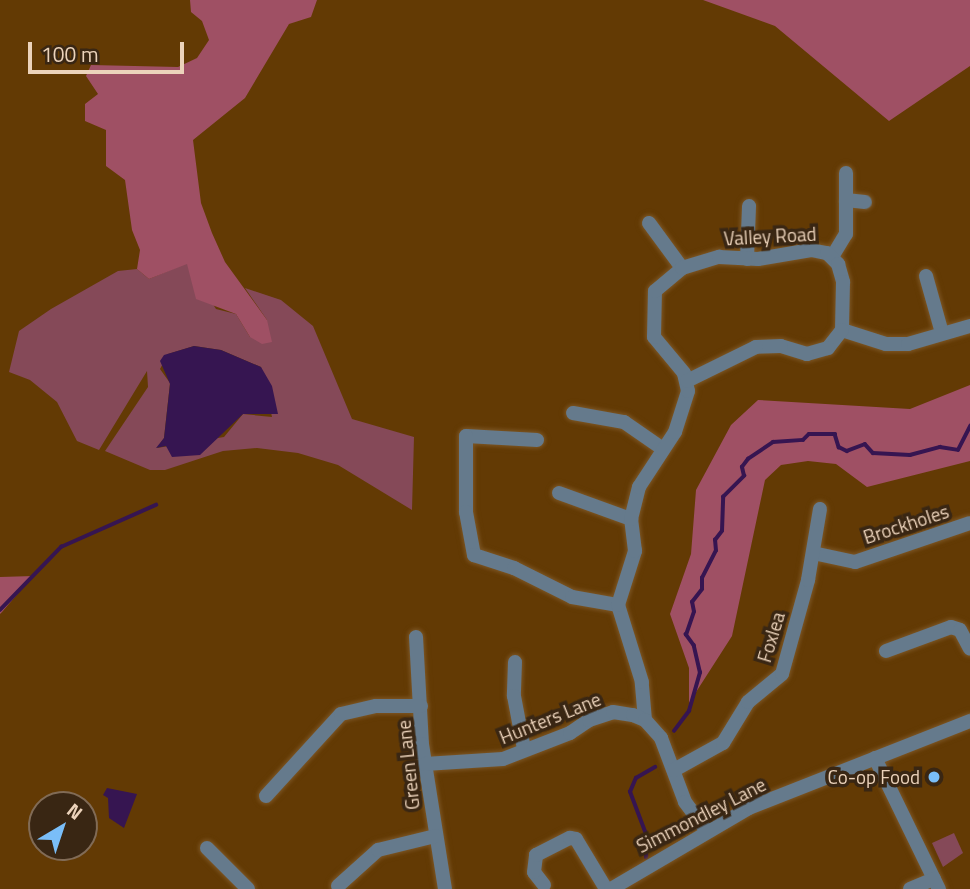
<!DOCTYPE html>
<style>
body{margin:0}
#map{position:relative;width:970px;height:889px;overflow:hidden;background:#633a04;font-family:"Titillium Web",sans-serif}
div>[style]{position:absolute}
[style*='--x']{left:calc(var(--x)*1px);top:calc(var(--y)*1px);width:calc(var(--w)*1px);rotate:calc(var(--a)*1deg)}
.green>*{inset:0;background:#854958}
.forest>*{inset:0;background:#9f5064}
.water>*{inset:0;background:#361551}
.stream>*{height:3.5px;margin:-1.75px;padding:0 1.75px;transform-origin:1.75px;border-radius:1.75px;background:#361551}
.roads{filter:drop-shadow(0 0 2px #7c5625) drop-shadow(0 0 2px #7c5625)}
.minor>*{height:14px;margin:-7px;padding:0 7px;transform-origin:7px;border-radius:7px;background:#657a8c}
.dots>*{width:19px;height:19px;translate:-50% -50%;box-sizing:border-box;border:4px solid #392613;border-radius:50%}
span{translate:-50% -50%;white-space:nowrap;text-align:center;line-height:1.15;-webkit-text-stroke:7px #392613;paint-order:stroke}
.street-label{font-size:19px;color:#ecd3bb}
.poi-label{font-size:19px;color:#ecd3bb}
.right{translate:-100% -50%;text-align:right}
.north{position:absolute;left:28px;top:791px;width:70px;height:70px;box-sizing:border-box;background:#392613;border:2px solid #816b56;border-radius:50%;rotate:39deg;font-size:19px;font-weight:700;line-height:28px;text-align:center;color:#ecd3bb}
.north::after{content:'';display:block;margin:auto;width:24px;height:32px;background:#7abef8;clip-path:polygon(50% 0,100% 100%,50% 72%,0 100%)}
.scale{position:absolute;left:28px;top:42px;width:156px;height:32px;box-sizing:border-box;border:4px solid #ecd3bb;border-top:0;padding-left:9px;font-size:21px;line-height:24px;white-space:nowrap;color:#ecd3bb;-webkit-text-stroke:5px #392613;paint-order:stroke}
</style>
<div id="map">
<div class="green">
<div style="clip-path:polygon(evenodd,187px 263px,216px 309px,236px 314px,250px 337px,267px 320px,245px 288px,281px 300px,313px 326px,352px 419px,414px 437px,412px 510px,338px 465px,298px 453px,257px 448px,223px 451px,165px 470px,150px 470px,105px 451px,148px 387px,147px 371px,99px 450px,77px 441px,57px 402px,30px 380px,9px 372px,19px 331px,51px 309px,118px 271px,137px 269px,149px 279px,187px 263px,194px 346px,221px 350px,261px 367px,272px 417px,243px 414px,224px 437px,157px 448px,164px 438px,170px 383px,160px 369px,168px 354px,194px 346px)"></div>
<div style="clip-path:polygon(954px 833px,963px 853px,943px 867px,932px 843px)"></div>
</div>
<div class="forest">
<div style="clip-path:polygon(190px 0,317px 0,311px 17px,289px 24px,245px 98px,193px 140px,201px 203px,212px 233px,225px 262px,267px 320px,272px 342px,262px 344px,250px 337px,236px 314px,196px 299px,187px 264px,149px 279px,137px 269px,140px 250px,132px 230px,125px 180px,106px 166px,106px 130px,85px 121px,85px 104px,98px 94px,86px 76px,91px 65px,178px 67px,197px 58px,209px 40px,202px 21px,191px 12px)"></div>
<div style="clip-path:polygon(703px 0,970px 0,970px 66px,889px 121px,775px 26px)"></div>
<div style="clip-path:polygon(970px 385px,970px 461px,867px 487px,836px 464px,808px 461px,781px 465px,765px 480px,732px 636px,689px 703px,689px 668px,670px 614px,691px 554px,696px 490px,731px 425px,758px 400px,910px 409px)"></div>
<div style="clip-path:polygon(33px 576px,2px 612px,0 614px,0 577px)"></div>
</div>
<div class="water">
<div style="clip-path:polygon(194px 346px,221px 350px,261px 367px,272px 386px,278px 414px,243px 414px,200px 455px,172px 457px,166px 446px,156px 448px,164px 438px,170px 384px,160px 361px,164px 355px)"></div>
<div style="clip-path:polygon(107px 788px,137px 794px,124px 828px,109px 818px,108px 798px,103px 795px)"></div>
</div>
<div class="stream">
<div style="--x:0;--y:610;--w:88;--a:-45.9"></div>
<div style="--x:61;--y:547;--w:104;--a:-23.9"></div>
<div style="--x:674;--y:731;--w:25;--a:-53"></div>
<div style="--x:689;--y:711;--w:40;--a:-74"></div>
<div style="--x:700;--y:673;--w:28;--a:-103"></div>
<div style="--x:694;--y:646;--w:14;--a:-126"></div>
<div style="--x:686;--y:635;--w:24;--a:-71"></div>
<div style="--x:694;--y:612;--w:10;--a:-101"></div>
<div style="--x:692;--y:602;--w:16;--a:-52"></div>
<div style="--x:702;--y:589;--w:11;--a:-90"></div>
<div style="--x:702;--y:578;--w:30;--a:-63"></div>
<div style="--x:716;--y:551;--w:11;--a:-95"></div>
<div style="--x:715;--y:540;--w:11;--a:-52"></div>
<div style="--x:722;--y:531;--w:34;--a:-88"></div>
<div style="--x:723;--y:497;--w:30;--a:-45"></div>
<div style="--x:744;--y:476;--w:9;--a:-103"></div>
<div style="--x:742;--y:467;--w:10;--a:-53"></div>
<div style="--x:748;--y:459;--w:30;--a:-34"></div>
<div style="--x:773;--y:442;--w:30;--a:-4"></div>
<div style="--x:803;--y:440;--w:8;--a:-45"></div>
<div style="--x:809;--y:434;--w:26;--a:0"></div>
<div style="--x:835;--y:434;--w:14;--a:73"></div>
<div style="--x:839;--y:447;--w:9;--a:27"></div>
<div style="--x:847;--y:451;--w:19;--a:-21"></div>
<div style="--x:865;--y:444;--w:12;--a:48"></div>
<div style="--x:873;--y:453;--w:37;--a:3"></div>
<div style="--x:910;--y:455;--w:31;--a:-15"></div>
<div style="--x:940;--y:447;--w:18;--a:9"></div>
<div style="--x:958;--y:450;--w:27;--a:-63"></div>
<div style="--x:646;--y:858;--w:21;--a:-87"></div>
<div style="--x:647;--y:837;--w:48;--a:-110.7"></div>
<div style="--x:630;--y:792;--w:15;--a:-67"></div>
<div style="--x:636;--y:778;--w:22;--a:-30"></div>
</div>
<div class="roads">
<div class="minor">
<div style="--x:846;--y:200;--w:19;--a:6"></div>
<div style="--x:649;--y:223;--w:56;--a:53.7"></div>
<div style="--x:832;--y:257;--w:27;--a:-59"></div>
<div style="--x:846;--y:234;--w:61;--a:-90"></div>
<div style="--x:747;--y:259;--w:53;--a:-87.8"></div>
<div style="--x:926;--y:276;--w:59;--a:74.3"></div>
<div style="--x:842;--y:330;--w:46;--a:17.7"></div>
<div style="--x:886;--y:344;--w:22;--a:0"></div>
<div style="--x:908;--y:344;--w:65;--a:-16.2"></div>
<div style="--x:573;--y:413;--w:52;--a:10"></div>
<div style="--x:624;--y:422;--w:47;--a:34.7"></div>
<div style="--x:537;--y:440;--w:71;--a:-176.8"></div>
<div style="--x:466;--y:436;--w:76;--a:90"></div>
<div style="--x:466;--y:512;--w:44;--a:79.5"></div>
<div style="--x:474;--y:555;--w:42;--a:18"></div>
<div style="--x:514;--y:568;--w:65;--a:26.6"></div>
<div style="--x:572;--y:597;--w:47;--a:9.9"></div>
<div style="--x:559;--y:493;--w:77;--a:19.9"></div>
<div style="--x:813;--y:553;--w:43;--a:12.1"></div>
<div style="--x:855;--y:562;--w:121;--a:-18.7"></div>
<div style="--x:416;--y:637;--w:107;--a:86.8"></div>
<div style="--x:422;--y:744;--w:147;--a:81"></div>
<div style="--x:886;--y:651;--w:69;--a:-20.3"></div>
<div style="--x:951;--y:627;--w:9;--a:18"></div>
<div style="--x:960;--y:630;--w:21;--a:62"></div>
<div style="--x:515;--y:662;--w:34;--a:92"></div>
<div style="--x:514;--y:696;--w:54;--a:79.3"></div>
<div style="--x:645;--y:720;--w:38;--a:-95"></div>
<div style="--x:642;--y:682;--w:81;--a:-107.3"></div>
<div style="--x:618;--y:605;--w:57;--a:-72.5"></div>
<div style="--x:635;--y:551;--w:32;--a:-97"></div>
<div style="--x:631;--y:519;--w:33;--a:-76"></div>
<div style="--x:639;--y:487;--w:66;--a:-56.8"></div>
<div style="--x:675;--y:432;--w:43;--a:-72.4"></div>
<div style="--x:688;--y:391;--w:18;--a:-103"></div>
<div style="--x:684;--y:373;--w:47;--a:-129.8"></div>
<div style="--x:654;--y:337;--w:46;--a:-88.8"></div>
<div style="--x:655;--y:291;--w:35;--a:-40"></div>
<div style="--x:682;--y:268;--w:39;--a:-17"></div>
<div style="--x:719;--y:257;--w:39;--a:3"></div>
<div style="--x:758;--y:259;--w:54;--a:-9.6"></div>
<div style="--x:811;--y:250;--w:16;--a:11"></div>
<div style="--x:827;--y:253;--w:16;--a:45"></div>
<div style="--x:838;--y:264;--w:19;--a:74"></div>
<div style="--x:843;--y:282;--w:48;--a:91.2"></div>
<div style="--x:842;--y:330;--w:23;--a:128"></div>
<div style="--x:828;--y:348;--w:22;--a:164"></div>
<div style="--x:807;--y:354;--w:27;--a:-163"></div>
<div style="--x:781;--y:346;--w:25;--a:178"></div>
<div style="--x:756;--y:347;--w:77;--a:153.8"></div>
<div style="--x:875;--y:758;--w:146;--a:64"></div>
<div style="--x:425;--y:764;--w:78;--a:-3.7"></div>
<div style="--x:503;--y:759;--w:72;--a:-21.2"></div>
<div style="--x:570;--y:733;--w:23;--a:-34"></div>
<div style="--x:589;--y:720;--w:25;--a:-18"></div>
<div style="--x:613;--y:712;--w:20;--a:9"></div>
<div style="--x:633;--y:715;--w:13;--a:23"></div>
<div style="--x:645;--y:720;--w:24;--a:48"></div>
<div style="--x:661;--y:738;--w:68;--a:69.4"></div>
<div style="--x:685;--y:802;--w:35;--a:53"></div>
<div style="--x:674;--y:770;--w:56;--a:-28.9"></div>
<div style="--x:723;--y:743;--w:48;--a:-58.6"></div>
<div style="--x:748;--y:702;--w:44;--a:-39.5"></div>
<div style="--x:782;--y:674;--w:98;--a:-74.5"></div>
<div style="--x:808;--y:580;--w:72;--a:-80.4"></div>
<div style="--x:266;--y:796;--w:111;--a:-47.6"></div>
<div style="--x:341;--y:714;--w:36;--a:-13"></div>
<div style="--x:376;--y:706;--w:45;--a:0"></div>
<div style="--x:207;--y:848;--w:58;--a:45"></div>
<div style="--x:544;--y:885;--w:16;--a:-128"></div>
<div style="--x:534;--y:872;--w:17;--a:-83"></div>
<div style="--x:536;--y:855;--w:38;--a:-27"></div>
<div style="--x:570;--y:838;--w:6;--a:9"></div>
<div style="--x:576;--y:839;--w:58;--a:59"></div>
<div style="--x:338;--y:886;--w:54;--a:-42"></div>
<div style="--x:378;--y:850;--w:59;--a:-13.8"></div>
<div style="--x:611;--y:889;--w:160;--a:-30.4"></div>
<div style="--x:749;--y:808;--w:238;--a:-21.5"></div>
<div style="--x:910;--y:889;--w:26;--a:-23"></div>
</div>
</div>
<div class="dots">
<div style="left:934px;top:777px;background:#7abef8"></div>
</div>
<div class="street-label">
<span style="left:770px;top:236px;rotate:-3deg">Valley Road</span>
<span style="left:906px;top:524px;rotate:-18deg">Brockholes</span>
<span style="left:771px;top:637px;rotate:-73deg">Foxlea</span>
<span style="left:550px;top:718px;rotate:-22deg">Hunters Lane</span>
<span style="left:408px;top:765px;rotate:-96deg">Green Lane</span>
<span style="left:701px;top:815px;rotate:-27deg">Simmondley Lane</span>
</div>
<div class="poi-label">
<span class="right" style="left:920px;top:777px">Co-op Food</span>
</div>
<div class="north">N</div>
<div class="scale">100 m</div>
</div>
